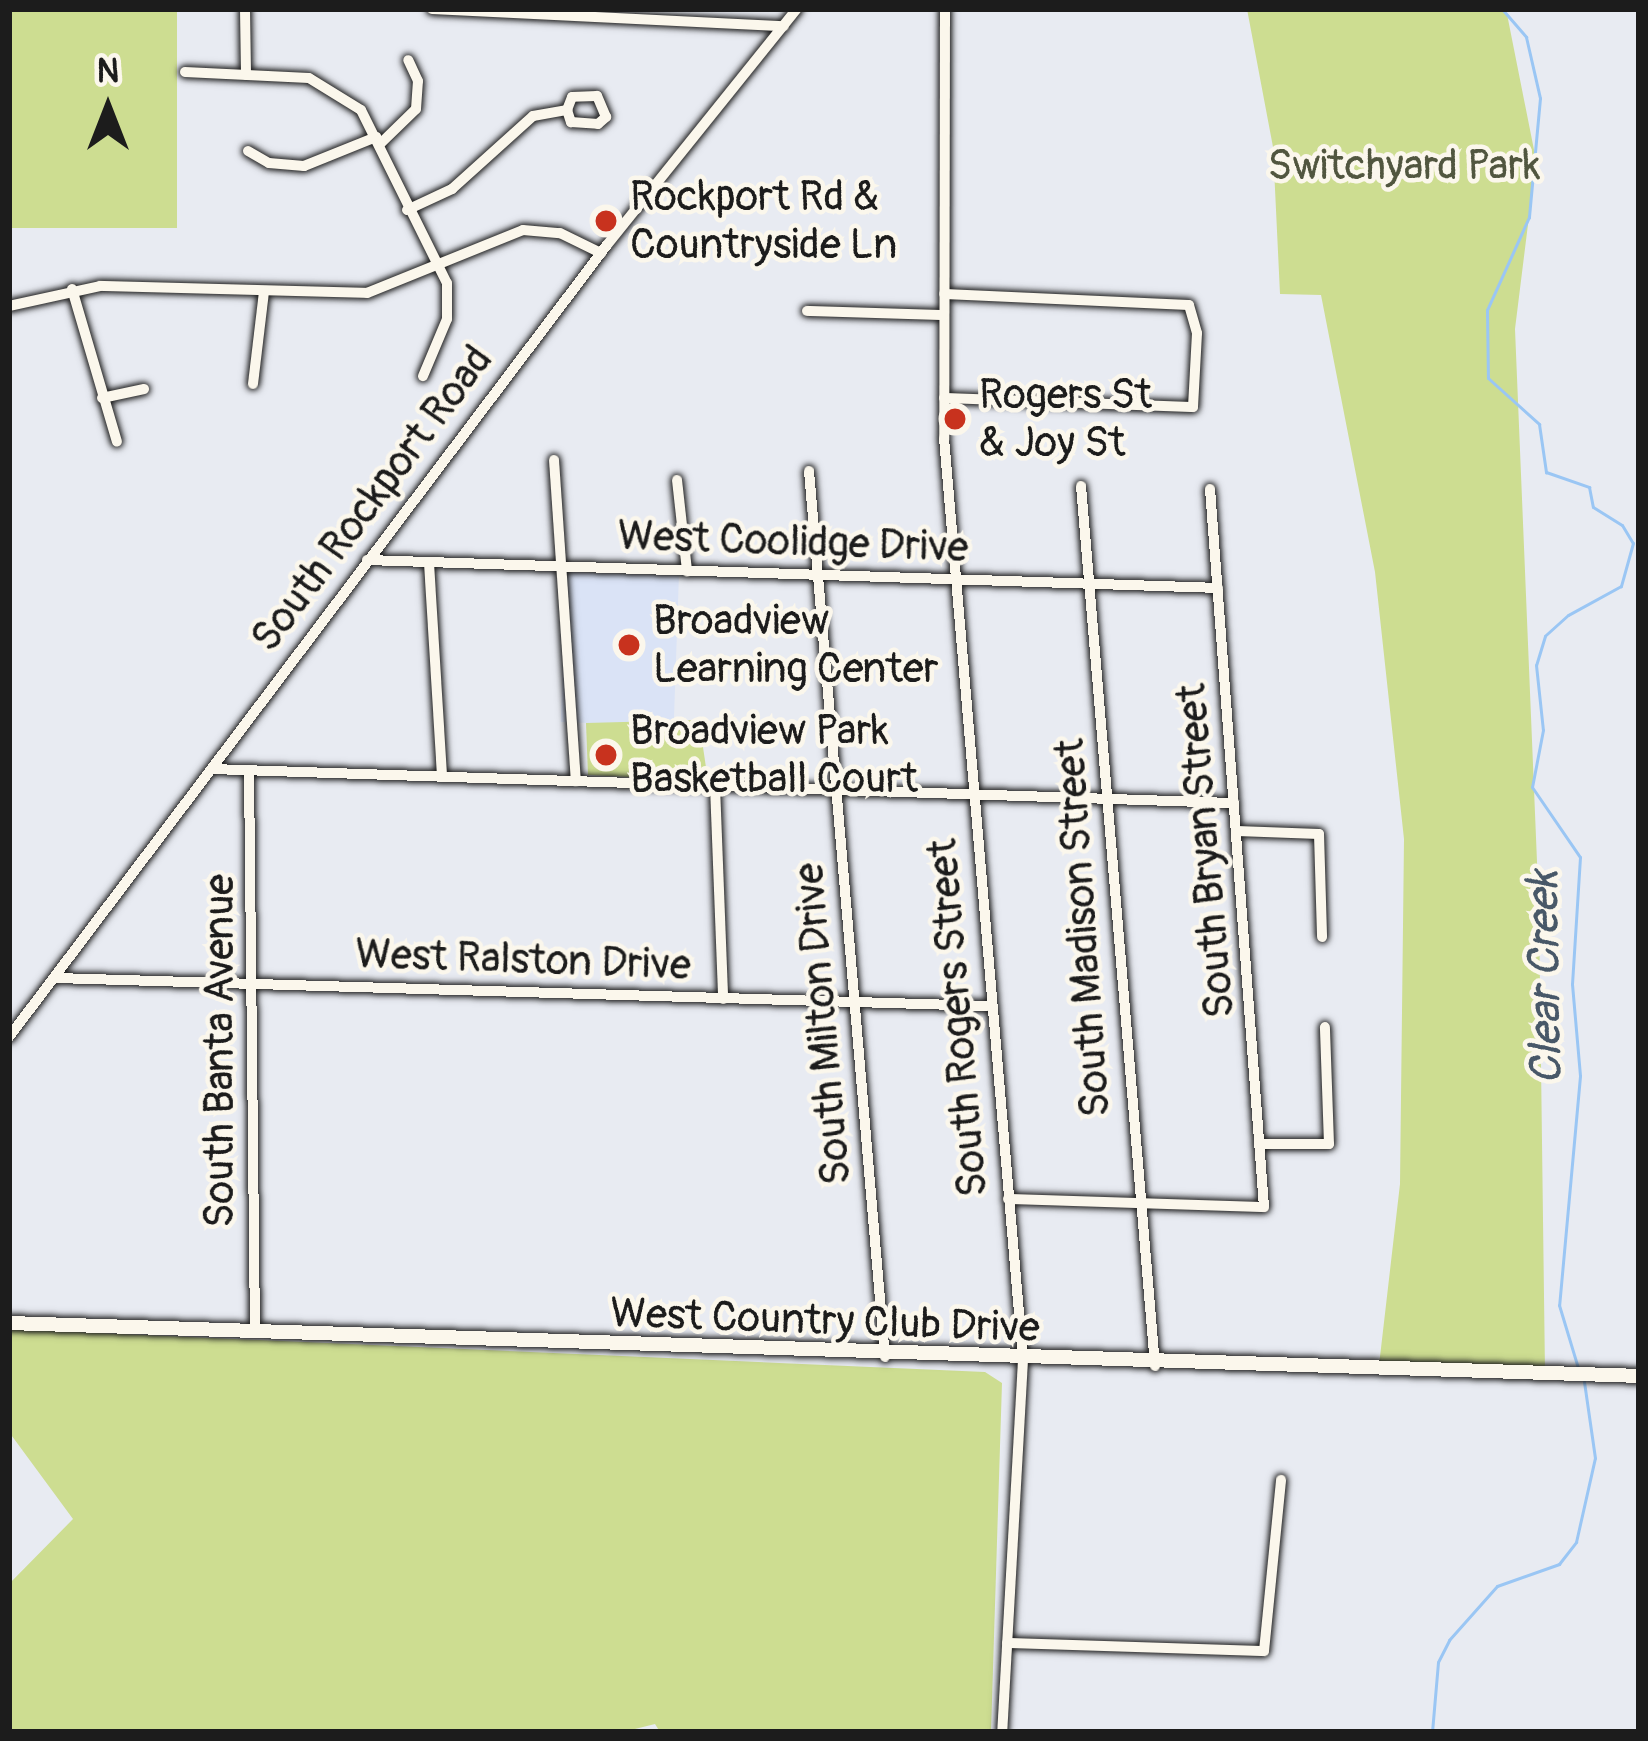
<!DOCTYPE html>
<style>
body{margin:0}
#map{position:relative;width:1648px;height:1741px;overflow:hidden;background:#e8ebf2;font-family:Pangolin,sans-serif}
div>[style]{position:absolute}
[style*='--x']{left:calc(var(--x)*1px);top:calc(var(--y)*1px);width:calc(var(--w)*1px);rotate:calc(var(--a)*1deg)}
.built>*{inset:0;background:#dae3f6;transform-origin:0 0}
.green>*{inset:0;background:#cddd91;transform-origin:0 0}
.stream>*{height:3px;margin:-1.5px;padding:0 1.5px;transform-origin:1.5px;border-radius:1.5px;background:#9ac6f4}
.roads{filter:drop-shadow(0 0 3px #1c1c1c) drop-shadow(0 0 3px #1c1c1c)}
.minor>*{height:10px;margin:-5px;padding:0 5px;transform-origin:5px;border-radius:5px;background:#fbf7ec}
.major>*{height:14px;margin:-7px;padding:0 7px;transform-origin:7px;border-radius:7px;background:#fbf7ec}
.dots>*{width:33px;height:33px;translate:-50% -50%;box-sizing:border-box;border:6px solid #fbf7ec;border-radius:50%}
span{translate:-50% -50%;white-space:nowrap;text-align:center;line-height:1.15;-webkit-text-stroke:9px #fbf7ec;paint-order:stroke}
.park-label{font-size:42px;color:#51563f}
.poi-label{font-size:42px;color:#1c1c1c}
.left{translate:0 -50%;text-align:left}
.street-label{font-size:42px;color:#1c1c1c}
.water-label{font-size:45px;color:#485868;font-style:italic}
.frame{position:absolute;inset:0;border:12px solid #1c1c1c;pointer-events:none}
.north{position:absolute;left:48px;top:48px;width:120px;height:120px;-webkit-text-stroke:9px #fbf7ec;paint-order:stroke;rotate:0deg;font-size:33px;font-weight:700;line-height:48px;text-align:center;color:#1c1c1c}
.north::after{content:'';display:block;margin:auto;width:42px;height:54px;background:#1c1c1c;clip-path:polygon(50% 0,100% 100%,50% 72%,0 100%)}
</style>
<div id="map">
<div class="built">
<div style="left:566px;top:572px;width:113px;height:150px;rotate:2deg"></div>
</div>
<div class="green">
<div style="left:9px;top:9px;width:168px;height:219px"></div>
<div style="clip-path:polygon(1247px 9px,1506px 9px,1536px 160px,1515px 329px,1539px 910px,1545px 1372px,1378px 1374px,1400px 1184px,1404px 839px,1375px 572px,1321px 295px,1280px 294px,1273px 147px)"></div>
<div style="clip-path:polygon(699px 720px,708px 781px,588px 775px,586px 723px)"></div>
<div style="clip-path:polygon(9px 1329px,985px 1372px,1002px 1383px,991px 1732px,660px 1732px,655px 1724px,623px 1732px,9px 1732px,9px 1584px,73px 1519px,9px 1432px)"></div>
</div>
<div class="stream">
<div style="--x:1502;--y:9;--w:37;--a:49"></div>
<div style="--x:1526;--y:37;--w:63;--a:77.1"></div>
<div style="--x:1540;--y:98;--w:120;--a:95.3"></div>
<div style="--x:1529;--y:217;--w:102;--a:114.3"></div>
<div style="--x:1487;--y:310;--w:68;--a:89.2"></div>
<div style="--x:1488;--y:378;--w:69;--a:42"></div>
<div style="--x:1539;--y:424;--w:49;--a:81.7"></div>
<div style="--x:1546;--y:472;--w:46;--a:19.2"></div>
<div style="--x:1589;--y:487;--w:20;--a:79"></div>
<div style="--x:1593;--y:507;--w:34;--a:32"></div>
<div style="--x:1622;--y:525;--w:21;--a:59"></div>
<div style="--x:1633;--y:543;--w:45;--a:105.6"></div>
<div style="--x:1621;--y:586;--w:60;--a:151.3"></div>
<div style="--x:1568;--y:615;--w:31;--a:138"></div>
<div style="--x:1545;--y:636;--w:30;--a:107"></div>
<div style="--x:1536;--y:665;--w:65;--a:83.9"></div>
<div style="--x:1543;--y:730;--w:58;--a:100.9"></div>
<div style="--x:1532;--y:787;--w:85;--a:55.6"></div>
<div style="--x:1580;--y:857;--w:127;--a:93.6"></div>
<div style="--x:1572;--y:984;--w:92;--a:85"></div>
<div style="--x:1580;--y:1076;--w:230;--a:95.2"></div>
<div style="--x:1559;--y:1305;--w:66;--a:73.2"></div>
<div style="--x:1432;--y:1732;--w:70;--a:-85.1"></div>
<div style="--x:1438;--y:1662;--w:25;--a:-63"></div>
<div style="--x:1449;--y:1640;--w:72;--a:-48.4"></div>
<div style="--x:1497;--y:1586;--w:66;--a:-19.5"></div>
<div style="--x:1559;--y:1564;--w:28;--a:-52"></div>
<div style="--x:1576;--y:1542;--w:86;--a:-77.3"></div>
<div style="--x:1595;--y:1458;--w:77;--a:-98.2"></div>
</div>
<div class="roads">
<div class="minor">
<div style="--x:245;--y:9;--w:66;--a:89.1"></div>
<div style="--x:432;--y:9;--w:352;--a:2.8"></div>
<div style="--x:945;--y:9;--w:429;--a:90.1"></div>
<div style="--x:944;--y:438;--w:925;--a:85.1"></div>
<div style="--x:1023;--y:1360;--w:373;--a:93.2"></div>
<div style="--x:185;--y:72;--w:124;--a:2.8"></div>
<div style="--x:309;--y:78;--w:61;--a:31.6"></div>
<div style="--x:361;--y:110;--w:193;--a:63.6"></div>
<div style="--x:447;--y:283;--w:36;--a:90"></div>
<div style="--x:447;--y:319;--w:62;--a:112.8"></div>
<div style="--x:380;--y:144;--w:50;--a:-44.2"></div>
<div style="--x:416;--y:109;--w:28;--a:-86"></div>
<div style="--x:418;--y:81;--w:23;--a:-115"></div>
<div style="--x:248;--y:151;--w:24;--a:30"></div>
<div style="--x:269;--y:163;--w:35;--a:5"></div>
<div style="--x:304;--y:166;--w:78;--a:-21.9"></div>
<div style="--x:407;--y:210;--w:50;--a:-25"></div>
<div style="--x:452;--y:189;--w:109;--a:-42"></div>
<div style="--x:533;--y:116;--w:35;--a:-10"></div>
<div style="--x:567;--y:110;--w:13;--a:72"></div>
<div style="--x:571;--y:122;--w:27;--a:4"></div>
<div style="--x:598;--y:124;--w:11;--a:-41"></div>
<div style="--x:606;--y:117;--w:23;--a:-113"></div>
<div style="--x:597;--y:96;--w:25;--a:178"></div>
<div style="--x:572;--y:97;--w:14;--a:111"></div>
<div style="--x:72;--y:289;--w:159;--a:73.6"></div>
<div style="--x:9;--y:306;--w:93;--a:-12.4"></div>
<div style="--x:100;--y:286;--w:267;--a:1.5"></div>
<div style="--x:367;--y:293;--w:168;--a:-22"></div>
<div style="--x:523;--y:230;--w:37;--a:5"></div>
<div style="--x:560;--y:233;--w:46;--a:26"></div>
<div style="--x:807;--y:311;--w:137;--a:1.7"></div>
<div style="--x:253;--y:384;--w:93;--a:-83.2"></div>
<div style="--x:102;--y:398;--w:43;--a:-12.1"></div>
<div style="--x:944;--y:398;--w:249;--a:2.1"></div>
<div style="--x:1193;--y:407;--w:74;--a:-86.9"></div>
<div style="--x:1197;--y:333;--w:29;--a:-106"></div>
<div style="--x:1189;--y:305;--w:245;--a:-177.4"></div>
<div style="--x:554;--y:460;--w:322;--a:86.1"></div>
<div style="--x:809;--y:471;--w:889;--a:85.1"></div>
<div style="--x:677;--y:480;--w:92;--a:83.7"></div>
<div style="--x:1081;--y:486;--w:883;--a:85.19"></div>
<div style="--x:367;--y:560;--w:851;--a:1.88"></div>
<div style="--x:429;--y:563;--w:214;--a:86.5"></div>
<div style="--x:212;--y:769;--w:1023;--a:1.91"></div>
<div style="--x:249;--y:770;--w:561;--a:89.39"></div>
<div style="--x:715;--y:786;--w:213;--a:87.8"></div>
<div style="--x:1237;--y:831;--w:82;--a:2.1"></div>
<div style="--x:1319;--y:834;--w:103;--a:88.3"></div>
<div style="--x:56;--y:978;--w:932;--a:1.72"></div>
<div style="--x:9;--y:1037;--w:992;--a:-52.95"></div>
<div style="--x:607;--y:245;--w:303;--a:-51.2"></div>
<div style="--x:1264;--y:1144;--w:65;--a:0"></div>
<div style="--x:1329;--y:1144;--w:117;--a:-92"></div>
<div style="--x:1008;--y:1199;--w:256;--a:1.8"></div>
<div style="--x:1264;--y:1207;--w:720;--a:-94.3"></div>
<div style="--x:1007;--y:1643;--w:257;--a:1.8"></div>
<div style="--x:1264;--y:1651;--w:172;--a:-84.3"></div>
</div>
<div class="major">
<div style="--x:9;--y:1323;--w:1631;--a:1.86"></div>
</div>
</div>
<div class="dots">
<div style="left:606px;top:221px;background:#c8321e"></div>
<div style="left:955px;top:419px;background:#c8321e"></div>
<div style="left:629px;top:645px;background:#c8321e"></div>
<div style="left:606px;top:755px;background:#c8321e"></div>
</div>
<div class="park-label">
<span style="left:1404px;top:166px">Switchyard Park</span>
</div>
<div class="poi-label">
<span class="left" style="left:630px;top:221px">Rockport Rd &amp;<br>Countryside Ln</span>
<span class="left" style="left:979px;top:419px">Rogers St<br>&amp; Joy St</span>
<span class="left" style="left:653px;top:645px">Broadview<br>Learning Center</span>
<span class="left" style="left:630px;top:755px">Broadview Park<br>Basketball Court</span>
</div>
<div class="street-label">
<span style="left:372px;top:499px;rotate:-53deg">South Rockport Road</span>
<span style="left:793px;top:542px;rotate:2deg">West Coolidge Drive</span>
<span style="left:1206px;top:851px;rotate:-95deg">South Bryan Street</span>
<span style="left:1083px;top:928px;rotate:-94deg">South Madison Street</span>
<span style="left:523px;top:960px;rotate:2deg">West Ralston Drive</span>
<span style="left:958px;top:1018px;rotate:-95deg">South Rogers Street</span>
<span style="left:823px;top:1024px;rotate:-95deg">South Milton Drive</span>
<span style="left:220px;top:1051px;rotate:-90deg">South Banta Avenue</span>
<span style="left:825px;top:1321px;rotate:2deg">West Country Club Drive</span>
</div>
<div class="water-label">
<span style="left:1546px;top:978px;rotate:-91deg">Clear Creek</span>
</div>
<div class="frame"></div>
<div class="north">N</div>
</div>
